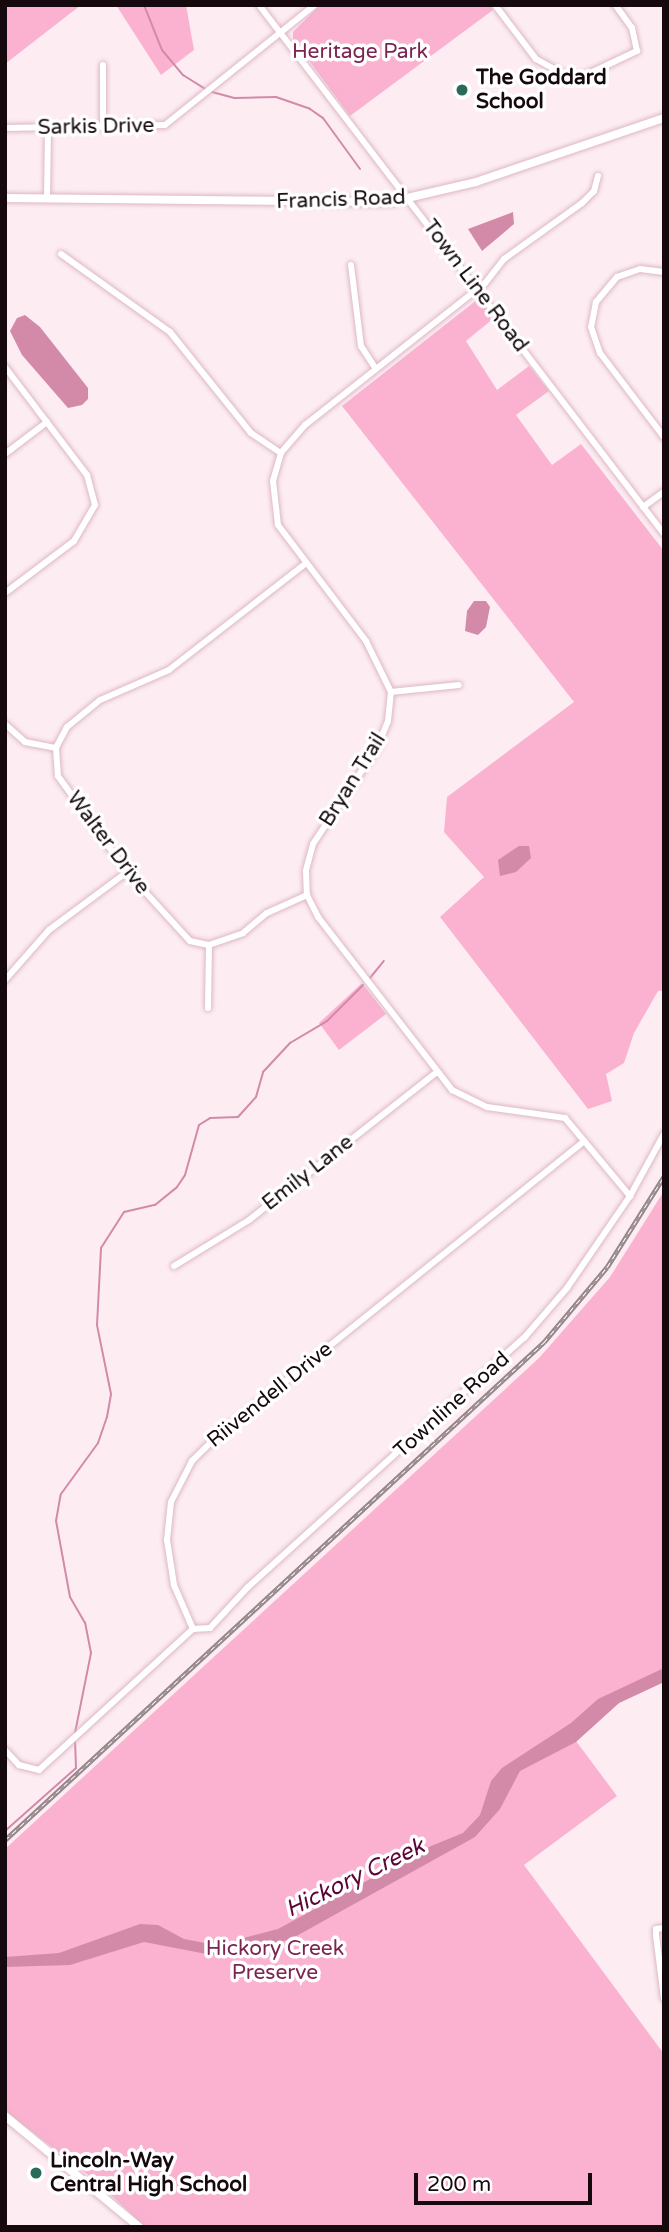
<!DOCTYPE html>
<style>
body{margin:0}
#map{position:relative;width:669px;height:2232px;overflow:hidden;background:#fdedf3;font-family:"Varela Round",sans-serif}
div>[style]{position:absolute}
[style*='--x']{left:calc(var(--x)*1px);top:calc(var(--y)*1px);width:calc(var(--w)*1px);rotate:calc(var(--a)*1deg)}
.green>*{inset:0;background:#fab2d0}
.water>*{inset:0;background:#d38aa9}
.stream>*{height:2px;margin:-1px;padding:0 1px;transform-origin:1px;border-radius:1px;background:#d38aa9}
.roads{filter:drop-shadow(0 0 2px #deb7c6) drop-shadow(0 0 2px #deb7c6)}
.street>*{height:6px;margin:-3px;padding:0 3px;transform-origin:3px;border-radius:3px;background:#fff}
.secondary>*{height:8px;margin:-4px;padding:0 4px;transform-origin:4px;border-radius:4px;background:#fff}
.rail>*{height:4.5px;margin-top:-2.25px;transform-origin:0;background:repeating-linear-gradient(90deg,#fff 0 5px,#94868b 0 10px);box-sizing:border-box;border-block:2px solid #94868b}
.dots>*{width:19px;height:19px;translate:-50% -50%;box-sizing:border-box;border:4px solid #fff;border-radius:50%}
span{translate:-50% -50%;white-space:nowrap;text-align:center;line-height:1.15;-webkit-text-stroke:7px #fff;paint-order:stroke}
.park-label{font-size:21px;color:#7b2551}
.poi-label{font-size:21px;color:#15090e;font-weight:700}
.left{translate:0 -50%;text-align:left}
.street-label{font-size:21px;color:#15090e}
.water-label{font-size:23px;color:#5d0337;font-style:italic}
.frame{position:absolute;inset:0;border:7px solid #15090e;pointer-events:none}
.scale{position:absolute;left:414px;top:2173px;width:178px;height:32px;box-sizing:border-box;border:4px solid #15090e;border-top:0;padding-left:9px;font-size:21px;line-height:24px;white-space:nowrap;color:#15090e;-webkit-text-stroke:5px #fff;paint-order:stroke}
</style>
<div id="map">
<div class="green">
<div style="clip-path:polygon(5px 5px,81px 5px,5px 64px)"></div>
<div style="clip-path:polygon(116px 5px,186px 5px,194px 50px,161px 75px)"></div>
<div style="clip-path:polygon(320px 5px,490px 5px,493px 10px,350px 116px,293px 39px,293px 32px)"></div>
<div style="clip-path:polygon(478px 299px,494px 318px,466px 341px,497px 390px,529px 366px,549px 391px,516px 415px,552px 465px,581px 444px,664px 551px,664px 990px,658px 991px,634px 1033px,624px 1063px,606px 1074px,612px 1101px,588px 1109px,440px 917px,484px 877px,444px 832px,447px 797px,574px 702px,342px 406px)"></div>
<div style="clip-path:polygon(362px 983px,386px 1014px,339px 1050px,319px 1023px)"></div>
<div style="clip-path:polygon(664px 1191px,664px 1682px,619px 1703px,576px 1741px,617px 1796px,524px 1865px,664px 2054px,664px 2227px,145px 2227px,96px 2181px,5px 2111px,5px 1849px,539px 1358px,610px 1277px)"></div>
</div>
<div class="water">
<div style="clip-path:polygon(513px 212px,514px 224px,482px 251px,468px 229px)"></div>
<div style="clip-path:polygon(25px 315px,40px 327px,88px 388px,88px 399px,82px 405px,68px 408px,22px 355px,10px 331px,17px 318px)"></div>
<div style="clip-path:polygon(474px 601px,486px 601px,490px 607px,486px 627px,478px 635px,465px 631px,467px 611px)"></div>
<div style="clip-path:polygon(519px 846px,529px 846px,531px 858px,516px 872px,500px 876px,498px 860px)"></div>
<div style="clip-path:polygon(664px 1668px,664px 1682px,619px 1703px,576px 1742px,520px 1771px,500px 1809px,475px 1837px,291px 1939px,222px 1957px,144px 1942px,70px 1965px,5px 1967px,5px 1957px,59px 1953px,140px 1924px,158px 1925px,184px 1939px,216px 1945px,278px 1929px,431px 1846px,463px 1833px,480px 1815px,491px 1781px,502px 1768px,571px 1723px,598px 1699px)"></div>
</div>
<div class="stream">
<div style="--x:144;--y:5;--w:48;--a:68.2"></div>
<div style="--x:162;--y:50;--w:33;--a:50"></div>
<div style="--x:183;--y:75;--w:28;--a:32"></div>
<div style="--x:212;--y:92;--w:24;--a:15"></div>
<div style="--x:235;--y:98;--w:41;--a:-1.4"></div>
<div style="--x:276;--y:97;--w:36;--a:19"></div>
<div style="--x:310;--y:109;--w:16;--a:35"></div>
<div style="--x:323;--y:118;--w:63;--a:54"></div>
<div style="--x:370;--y:978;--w:22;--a:-51"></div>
<div style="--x:75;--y:1733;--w:82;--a:-78.7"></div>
<div style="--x:91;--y:1653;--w:31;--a:-101"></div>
<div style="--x:85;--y:1623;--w:30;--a:-120"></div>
<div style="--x:70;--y:1597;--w:77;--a:-100.4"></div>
<div style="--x:56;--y:1521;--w:27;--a:-80"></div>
<div style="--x:61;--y:1494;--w:63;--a:-54"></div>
<div style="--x:98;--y:1443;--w:28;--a:-71"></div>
<div style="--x:107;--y:1417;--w:23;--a:-80"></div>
<div style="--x:111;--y:1394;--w:70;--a:-101.5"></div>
<div style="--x:97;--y:1325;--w:77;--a:-87"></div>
<div style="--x:101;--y:1248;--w:43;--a:-57.4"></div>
<div style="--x:124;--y:1212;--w:32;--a:-13"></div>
<div style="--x:155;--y:1205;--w:28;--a:-39"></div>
<div style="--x:177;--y:1187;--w:14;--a:-56"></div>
<div style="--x:185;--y:1175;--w:52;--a:-74.4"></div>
<div style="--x:199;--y:1125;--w:13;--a:-32"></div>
<div style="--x:210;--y:1118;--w:28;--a:-2"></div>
<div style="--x:238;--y:1117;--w:27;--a:-48"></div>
<div style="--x:256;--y:1097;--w:26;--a:-74"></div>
<div style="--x:263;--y:1072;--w:40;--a:-47"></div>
<div style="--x:290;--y:1043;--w:43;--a:-30.7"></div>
<div style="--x:327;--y:1021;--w:51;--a:-45"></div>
<div style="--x:5;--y:1831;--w:95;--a:-41.6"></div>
<div style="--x:76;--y:1768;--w:26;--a:-92"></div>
</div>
<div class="roads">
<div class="street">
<div style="--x:259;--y:5;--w:666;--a:52.56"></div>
<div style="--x:495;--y:5;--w:68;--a:52.8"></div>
<div style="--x:536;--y:59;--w:35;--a:29"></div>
<div style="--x:567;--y:76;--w:17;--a:0"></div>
<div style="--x:584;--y:76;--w:59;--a:-25.3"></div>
<div style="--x:637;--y:51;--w:24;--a:-102"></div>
<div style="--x:632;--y:28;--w:29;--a:-126"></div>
<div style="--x:103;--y:65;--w:63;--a:90"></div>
<div style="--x:5;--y:128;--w:160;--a:-1.1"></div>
<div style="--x:165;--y:125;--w:192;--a:-38.7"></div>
<div style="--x:598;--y:176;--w:16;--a:105"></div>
<div style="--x:594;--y:191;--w:17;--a:135"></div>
<div style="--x:582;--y:203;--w:96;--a:144.3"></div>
<div style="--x:504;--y:259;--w:31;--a:128"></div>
<div style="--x:485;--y:283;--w:229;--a:141.7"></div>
<div style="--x:305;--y:425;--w:37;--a:131"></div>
<div style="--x:281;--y:453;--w:29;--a:106"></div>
<div style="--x:273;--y:481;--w:44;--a:83.5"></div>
<div style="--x:278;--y:525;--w:146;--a:52.8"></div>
<div style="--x:366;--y:641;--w:57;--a:63.9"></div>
<div style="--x:391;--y:692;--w:29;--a:96"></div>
<div style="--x:388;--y:721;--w:29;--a:112"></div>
<div style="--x:377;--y:748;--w:115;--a:123.7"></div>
<div style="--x:313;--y:844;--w:28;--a:105"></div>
<div style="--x:306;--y:871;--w:24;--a:88"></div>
<div style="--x:307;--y:895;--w:25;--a:63"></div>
<div style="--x:318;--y:917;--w:219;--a:52.2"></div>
<div style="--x:452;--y:1090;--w:39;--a:26"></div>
<div style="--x:487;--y:1107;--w:79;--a:8"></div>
<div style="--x:565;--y:1118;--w:102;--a:50.2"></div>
<div style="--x:47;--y:199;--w:71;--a:-89.2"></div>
<div style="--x:61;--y:254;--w:134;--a:35.6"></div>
<div style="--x:170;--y:332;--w:129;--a:51.3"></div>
<div style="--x:251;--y:433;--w:36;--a:34"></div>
<div style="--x:351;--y:265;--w:82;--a:83"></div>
<div style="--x:361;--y:346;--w:27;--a:57"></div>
<div style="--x:664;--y:272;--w:24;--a:-173"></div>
<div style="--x:640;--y:269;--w:24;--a:161"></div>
<div style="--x:617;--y:277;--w:33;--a:130"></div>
<div style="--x:596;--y:302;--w:25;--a:101"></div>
<div style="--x:591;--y:327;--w:28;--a:71"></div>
<div style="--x:600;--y:353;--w:106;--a:52.7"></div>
<div style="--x:5;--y:367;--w:136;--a:52.8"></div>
<div style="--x:87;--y:475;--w:31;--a:75"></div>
<div style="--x:95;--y:505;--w:42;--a:120.3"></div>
<div style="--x:74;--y:541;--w:86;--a:143"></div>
<div style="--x:5;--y:454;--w:53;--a:-37.3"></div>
<div style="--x:643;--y:507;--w:26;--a:-36"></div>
<div style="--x:305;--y:564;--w:172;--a:142.1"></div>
<div style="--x:169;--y:670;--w:75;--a:156.5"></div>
<div style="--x:100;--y:700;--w:43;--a:140.7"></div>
<div style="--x:67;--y:727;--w:24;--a:118"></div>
<div style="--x:56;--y:748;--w:28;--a:86"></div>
<div style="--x:58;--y:776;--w:118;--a:54.3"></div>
<div style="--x:127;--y:872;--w:93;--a:47.6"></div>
<div style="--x:190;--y:941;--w:19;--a:12"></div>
<div style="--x:209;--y:945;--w:36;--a:-19"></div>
<div style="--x:243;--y:933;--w:31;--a:-40"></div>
<div style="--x:267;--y:913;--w:44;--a:-24.2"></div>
<div style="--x:391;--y:692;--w:68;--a:-5.9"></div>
<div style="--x:5;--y:724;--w:27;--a:42"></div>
<div style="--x:25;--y:742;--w:32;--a:11"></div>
<div style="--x:5;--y:980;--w:67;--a:-48.7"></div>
<div style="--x:49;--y:930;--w:97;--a:-36.6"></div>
<div style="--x:208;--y:1008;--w:63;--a:-89.1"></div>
<div style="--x:174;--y:1266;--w:88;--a:-31.5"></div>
<div style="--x:249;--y:1220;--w:238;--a:-38.2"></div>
<div style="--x:193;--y:1629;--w:17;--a:-3"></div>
<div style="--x:210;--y:1628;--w:56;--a:-47.2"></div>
<div style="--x:248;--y:1587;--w:372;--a:-42.1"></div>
<div style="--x:524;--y:1338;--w:66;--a:-49.3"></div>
<div style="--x:567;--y:1288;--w:112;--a:-55.6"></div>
<div style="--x:630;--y:1196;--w:71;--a:-61.3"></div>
<div style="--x:5;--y:1750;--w:21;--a:47"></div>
<div style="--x:19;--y:1765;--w:21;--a:14"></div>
<div style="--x:39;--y:1770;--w:209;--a:-42.5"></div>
<div style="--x:193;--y:1629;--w:48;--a:-113.4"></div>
<div style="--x:174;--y:1585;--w:46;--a:-98.8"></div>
<div style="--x:167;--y:1540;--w:38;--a:-84"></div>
<div style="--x:171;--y:1502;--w:46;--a:-62.9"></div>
<div style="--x:192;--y:1461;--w:33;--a:-45"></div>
<div style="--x:215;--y:1438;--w:474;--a:-38.8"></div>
<div style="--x:664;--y:1928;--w:8;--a:173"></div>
<div style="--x:656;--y:1929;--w:6;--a:90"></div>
<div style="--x:656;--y:1935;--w:64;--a:82.8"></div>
</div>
<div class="secondary">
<div style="--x:5;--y:198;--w:385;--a:0.6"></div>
<div style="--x:390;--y:202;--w:88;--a:-13.1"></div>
<div style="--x:476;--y:182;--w:199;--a:-18.8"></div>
<div style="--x:5;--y:2116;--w:174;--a:39.6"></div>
</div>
</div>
<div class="rail">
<div style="--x:5;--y:1840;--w:734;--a:-42.74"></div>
<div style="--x:544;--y:1342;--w:98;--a:-50"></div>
<div style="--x:607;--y:1267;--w:107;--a:-57.9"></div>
</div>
<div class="dots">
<div style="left:462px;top:90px;background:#296a59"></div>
<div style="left:36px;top:2173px;background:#296a59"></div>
</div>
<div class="park-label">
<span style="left:360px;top:52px">Heritage Park</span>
<span style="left:275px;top:1961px">Hickory Creek<br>Preserve</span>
</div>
<div class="poi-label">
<span class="left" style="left:476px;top:90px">The Goddard<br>School</span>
<span class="left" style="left:50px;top:2173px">Lincoln-Way<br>Central High School</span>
</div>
<div class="street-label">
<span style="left:96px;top:127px;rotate:-1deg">Sarkis Drive</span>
<span style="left:341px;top:200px;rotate:-2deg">Francis Road</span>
<span style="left:475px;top:286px;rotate:53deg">Town Line Road</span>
<span style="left:353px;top:780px;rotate:-58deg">Bryan Trail</span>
<span style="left:108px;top:843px;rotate:53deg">Walter Drive</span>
<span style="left:308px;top:1173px;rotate:-38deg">Emily Lane</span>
<span style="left:270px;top:1395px;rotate:-39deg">Riivendell Drive</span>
<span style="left:452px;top:1405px;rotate:-42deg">Townline Road</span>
</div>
<div class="water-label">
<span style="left:355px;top:1878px;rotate:-26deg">Hickory Creek</span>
</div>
<div class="frame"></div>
<div class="scale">200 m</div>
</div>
